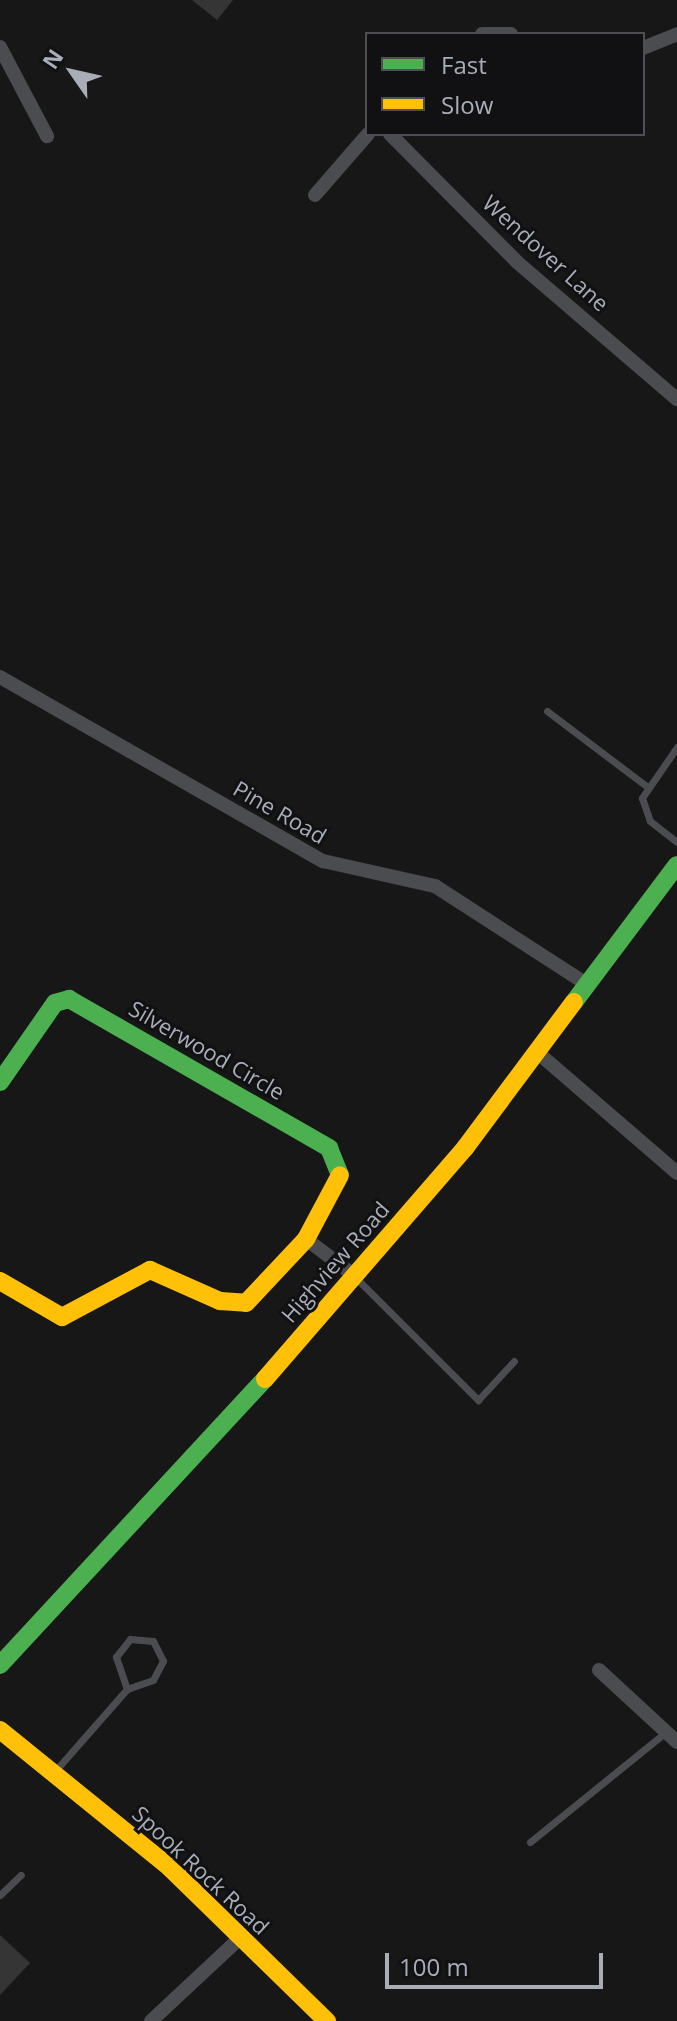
<!DOCTYPE html>
<style>
body{margin:0}
#map{position:relative;width:677px;height:2021px;overflow:hidden;background:#171717;font-family:"Open Sans",sans-serif}
div>[style]{position:absolute}
[style*='--x']{left:calc(var(--x)*1px);top:calc(var(--y)*1px);width:calc(var(--w)*1px);rotate:calc(var(--a)*1deg)}
.building>*{inset:0;background:#353536}
.lane>*{height:7px;margin:-3.5px;padding:0 3.5px;transform-origin:3.5px;border-radius:3.5px;background:#4b4c50}
.street>*{height:14px;margin:-7px;padding:0 7px;transform-origin:7px;border-radius:7px;background:#4b4c50}
.fast>*{height:18px;margin:-9px;padding:0 9px;transform-origin:9px;border-radius:9px;background:#4caf50}
.slow>*{height:18px;margin:-9px;padding:0 9px;transform-origin:9px;border-radius:9px;background:#ffc107}
span{translate:-50% -50%;white-space:nowrap;text-align:center;line-height:1.15;-webkit-text-stroke:6px #111113;paint-order:stroke}
.street-label{font-size:22px;color:#a8adb8}
.legend{position:absolute;left:365px;top:32px;width:280px;height:104px;box-sizing:border-box;background:#111113;border:2px solid #4d4f55;margin:0;padding:10px 14px;list-style:none;font-size:24px;color:#a8adb8}
.legend li{display:flex;align-items:center;gap:16px;height:40px}
.legend b{width:40px;border:2px solid #4d4f55}
.north{position:absolute;left:32px;top:32px;width:80px;height:80px;-webkit-text-stroke:6px #111113;paint-order:stroke;rotate:304deg;font-size:22px;font-weight:700;line-height:32px;text-align:center;color:#a8adb8}
.north::after{content:'';display:block;margin:auto;width:28px;height:36px;background:#a8adb8;clip-path:polygon(50% 0,100% 100%,50% 72%,0 100%)}
.scale{position:absolute;left:385px;top:1953px;width:218px;height:36px;box-sizing:border-box;border:4px solid #a8adb8;border-top:0;padding-left:10px;font-size:24px;line-height:28px;white-space:nowrap;color:#a8adb8;-webkit-text-stroke:6px #111113;paint-order:stroke}
</style>
<div id="map">
<div class="building">
<div style="clip-path:polygon(192px 0,233px 0,217px 20px)"></div>
<div style="clip-path:polygon(0 1935px,30px 1963px,0 1995px)"></div>
</div>
<div class="lane">
<div style="--x:547;--y:711;--w:124;--a:37.1"></div>
<div style="--x:677;--y:747;--w:62;--a:124.5"></div>
<div style="--x:642;--y:798;--w:24;--a:71"></div>
<div style="--x:650;--y:821;--w:34;--a:38"></div>
<div style="--x:356;--y:1278;--w:173;--a:45"></div>
<div style="--x:478;--y:1400;--w:53;--a:-47.3"></div>
<div style="--x:130;--y:1639;--w:23;--a:5"></div>
<div style="--x:153;--y:1641;--w:22;--a:63"></div>
<div style="--x:163;--y:1661;--w:21;--a:118"></div>
<div style="--x:153;--y:1680;--w:28;--a:161"></div>
<div style="--x:127;--y:1689;--w:34;--a:-109"></div>
<div style="--x:116;--y:1657;--w:23;--a:-52"></div>
<div style="--x:55;--y:1771;--w:109;--a:-48.7"></div>
<div style="--x:530;--y:1842;--w:176;--a:-39"></div>
<div style="--x:0;--y:1895;--w:29;--a:-44"></div>
</div>
<div class="street">
<div style="--x:482;--y:34;--w:29;--a:0"></div>
<div style="--x:0;--y:47;--w:101;--a:62.2"></div>
<div style="--x:643;--y:48;--w:37;--a:-22"></div>
<div style="--x:390;--y:134;--w:180;--a:45.2"></div>
<div style="--x:517;--y:262;--w:211;--a:40.6"></div>
<div style="--x:315;--y:195;--w:81;--a:-49"></div>
<div style="--x:0;--y:677;--w:372;--a:29.7"></div>
<div style="--x:323;--y:861;--w:115;--a:12.6"></div>
<div style="--x:435;--y:886;--w:182;--a:32.9"></div>
<div style="--x:537;--y:1052;--w:185;--a:40.8"></div>
<div style="--x:306;--y:1239;--w:61;--a:37.1"></div>
<div style="--x:599;--y:1670;--w:106;--a:42.7"></div>
<div style="--x:151;--y:2021;--w:120;--a:-43"></div>
</div>
<div class="fast">
<div style="--x:574;--y:1002;--w:171;--a:-53.1"></div>
<div style="--x:0;--y:1082;--w:96;--a:-55.2"></div>
<div style="--x:55;--y:1003;--w:15;--a:-16"></div>
<div style="--x:69;--y:999;--w:300;--a:29.8"></div>
<div style="--x:329;--y:1148;--w:29;--a:68"></div>
<div style="--x:0;--y:1665;--w:390;--a:-47.2"></div>
</div>
<div class="slow">
<div style="--x:0;--y:1281;--w:72;--a:30.1"></div>
<div style="--x:62;--y:1317;--w:100;--a:-28.1"></div>
<div style="--x:150;--y:1270;--w:77;--a:23.9"></div>
<div style="--x:220;--y:1301;--w:26;--a:4"></div>
<div style="--x:246;--y:1303;--w:88;--a:-46.8"></div>
<div style="--x:306;--y:1239;--w:72;--a:-62"></div>
<div style="--x:265;--y:1379;--w:306;--a:-49.1"></div>
<div style="--x:465;--y:1148;--w:182;--a:-53.3"></div>
<div style="--x:0;--y:1730;--w:218;--a:39"></div>
<div style="--x:169;--y:1867;--w:221;--a:44.3"></div>
</div>
<div class="street-label">
<span style="left:546px;top:253px;rotate:42deg">Wendover Lane</span>
<span style="left:280px;top:812px;rotate:30deg">Pine Road</span>
<span style="left:207px;top:1050px;rotate:30deg">Silverwood Circle</span>
<span style="left:335px;top:1262px;rotate:-49deg">Highview Road</span>
<span style="left:201px;top:1870px;rotate:43deg">Spook Rock Road</span>
</div>
<ul class="legend">
<li><b style="height:10px;background:#4caf50"></b>Fast</li>
<li><b style="height:10px;background:#ffc107"></b>Slow</li>
</ul>
<div class="north">N</div>
<div class="scale">100 m</div>
</div>
